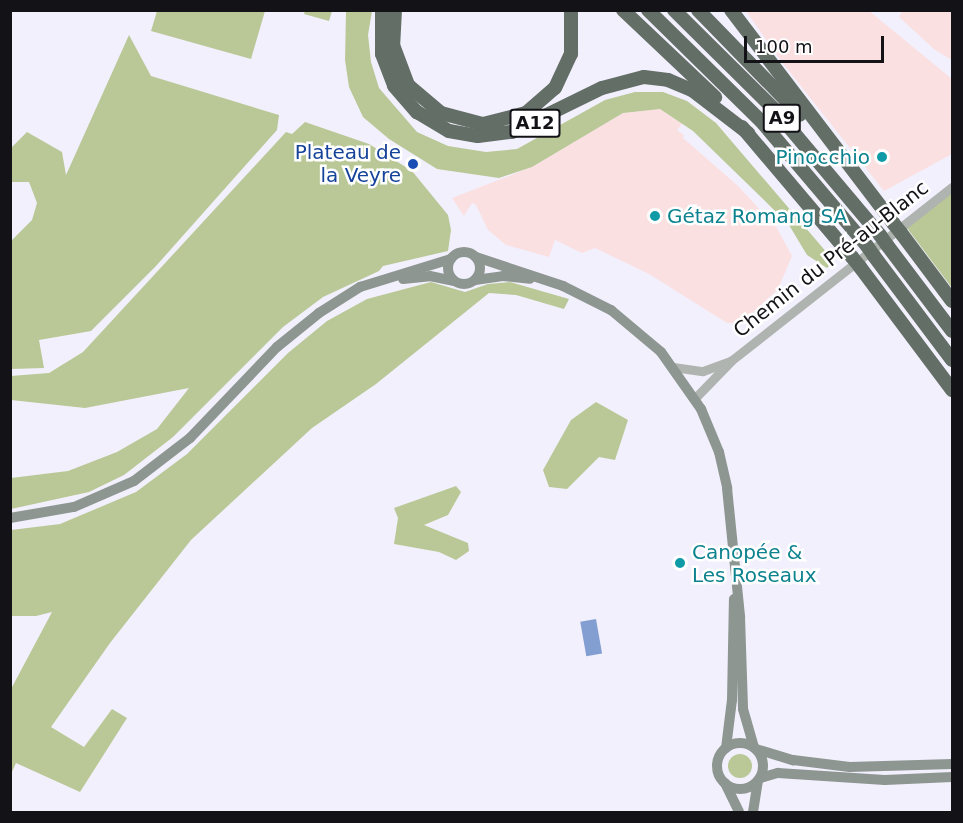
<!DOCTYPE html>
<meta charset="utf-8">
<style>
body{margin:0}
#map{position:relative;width:963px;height:823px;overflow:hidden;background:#f2f0fd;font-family:"DejaVu Sans",sans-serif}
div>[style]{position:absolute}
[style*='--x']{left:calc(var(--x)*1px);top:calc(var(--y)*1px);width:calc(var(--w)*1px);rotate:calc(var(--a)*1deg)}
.industrial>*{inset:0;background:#fbe0e1}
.green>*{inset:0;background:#b9c896}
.round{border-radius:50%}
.water>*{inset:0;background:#839fd1;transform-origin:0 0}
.tertiary>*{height:9px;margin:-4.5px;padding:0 4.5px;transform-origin:4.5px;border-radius:4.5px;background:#afb4b0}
.secondary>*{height:10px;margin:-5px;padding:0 5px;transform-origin:5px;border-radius:5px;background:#8e9691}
.secondary>.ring{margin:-5px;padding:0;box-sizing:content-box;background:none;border:10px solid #8e9691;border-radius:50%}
.motorway>*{height:14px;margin:-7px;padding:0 7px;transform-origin:7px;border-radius:7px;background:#636e66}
.motorway-bridge>*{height:14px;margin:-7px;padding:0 7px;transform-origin:7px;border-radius:7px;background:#636e66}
.dots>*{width:16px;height:16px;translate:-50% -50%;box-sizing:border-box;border:3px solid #fff;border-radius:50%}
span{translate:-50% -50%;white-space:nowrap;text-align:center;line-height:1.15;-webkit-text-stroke:5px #fff;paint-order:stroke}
.shield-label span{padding:2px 4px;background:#fff;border:2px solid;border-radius:4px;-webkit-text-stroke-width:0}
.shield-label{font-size:18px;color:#131317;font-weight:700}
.transit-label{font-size:20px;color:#164399}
.right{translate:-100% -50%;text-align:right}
.culture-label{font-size:20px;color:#0d838f}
.left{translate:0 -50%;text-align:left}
.street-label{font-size:20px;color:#131317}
.frame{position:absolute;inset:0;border:12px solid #131317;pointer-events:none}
.scale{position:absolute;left:744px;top:36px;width:140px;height:27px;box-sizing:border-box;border:3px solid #131317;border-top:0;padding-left:8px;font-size:18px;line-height:21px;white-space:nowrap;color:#131317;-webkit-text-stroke:4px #fff;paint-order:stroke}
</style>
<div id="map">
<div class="industrial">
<div style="clip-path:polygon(868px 10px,952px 79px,952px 154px,884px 191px,781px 61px,746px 11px)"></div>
<div style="clip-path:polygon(902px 11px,952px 11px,952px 60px,935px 50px,899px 17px)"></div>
<div style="clip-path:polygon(660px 109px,682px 124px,677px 130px,684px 135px,683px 138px,737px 185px,777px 228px,792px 256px,778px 289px,747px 318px,734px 323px,727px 323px,649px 274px,595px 248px,582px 253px,555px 240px,549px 257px,506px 245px,488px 230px,476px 205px,472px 203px,464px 216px,452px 198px,532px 167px,623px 113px)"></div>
</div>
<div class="green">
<div style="clip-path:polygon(157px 11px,157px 10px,265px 11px,251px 59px,151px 31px)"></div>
<div style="clip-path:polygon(305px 11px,305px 10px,332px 11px,329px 21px,304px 14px)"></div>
<div style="clip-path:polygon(346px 11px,372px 11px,368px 35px,371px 62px,379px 88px,417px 132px,448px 146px,486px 152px,517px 149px,605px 100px,635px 92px,663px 92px,687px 101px,716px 123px,834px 261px,827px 268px,807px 255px,789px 225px,765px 201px,693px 131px,660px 109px,623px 113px,532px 167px,499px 178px,437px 169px,389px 139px,363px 117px,349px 87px,345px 60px)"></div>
<div style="clip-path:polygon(129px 35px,151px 76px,279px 115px,277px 130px,156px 266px,91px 331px,39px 340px,44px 368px,11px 369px,11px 241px,32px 220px,37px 203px,29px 182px,11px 182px,11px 148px,27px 132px,62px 152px,66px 175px)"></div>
<div style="clip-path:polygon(305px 122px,369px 144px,412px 171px,448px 215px,451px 230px,448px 251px,383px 266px,379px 271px,323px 297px,283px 327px,173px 437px,124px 475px,89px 492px,11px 509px,11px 478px,68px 471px,117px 452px,157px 429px,189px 388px,85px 408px,11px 400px,11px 376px,49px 373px,83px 352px,286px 132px,292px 134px)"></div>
<div style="clip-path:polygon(952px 187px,952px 288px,904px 224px)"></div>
<div style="clip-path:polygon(431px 282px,465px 292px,488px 284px,510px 282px,569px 299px,564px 309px,516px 295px,489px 293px,376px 384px,312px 428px,191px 540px,110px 643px,51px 727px,84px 747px,112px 709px,127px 718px,80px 792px,16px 763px,11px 774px,11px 689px,52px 612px,36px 616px,11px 616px,11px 530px,60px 524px,136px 492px,187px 454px,288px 353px,327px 321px,367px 299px)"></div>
<div style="clip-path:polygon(596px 402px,628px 420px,615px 460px,599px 457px,567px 489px,549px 487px,543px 470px,571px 420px)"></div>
<div style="clip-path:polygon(456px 486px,461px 492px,448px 515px,424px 525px,468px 543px,469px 551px,456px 560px,439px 552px,394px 544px,398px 518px,394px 508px)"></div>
<div class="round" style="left:728px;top:754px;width:24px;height:24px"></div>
</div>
<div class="water">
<div style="left:596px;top:619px;width:35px;height:16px;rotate:80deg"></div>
</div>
<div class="tertiary">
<div style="--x:673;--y:367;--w:30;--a:8"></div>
<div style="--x:703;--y:371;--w:29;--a:-20"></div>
<div style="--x:695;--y:398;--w:53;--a:-45.8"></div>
<div style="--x:732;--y:360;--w:280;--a:-38.2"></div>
</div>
<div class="secondary">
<div class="ring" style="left:448px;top:252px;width:22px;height:22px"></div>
<div style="--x:476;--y:257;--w:92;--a:18.4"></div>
<div style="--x:563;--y:286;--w:54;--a:26.6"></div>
<div style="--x:611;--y:310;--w:65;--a:40"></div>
<div style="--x:661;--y:352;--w:70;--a:54.9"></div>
<div style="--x:701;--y:409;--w:47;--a:67.3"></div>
<div style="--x:719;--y:452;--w:37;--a:77"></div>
<div style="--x:727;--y:488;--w:130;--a:84.2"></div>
<div style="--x:740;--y:617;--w:92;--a:88.1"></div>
<div style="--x:743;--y:709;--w:40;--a:74"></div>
<div style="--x:403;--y:279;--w:27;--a:-6"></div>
<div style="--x:430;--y:276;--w:25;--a:12"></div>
<div style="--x:475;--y:280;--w:28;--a:-8"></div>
<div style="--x:503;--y:276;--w:27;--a:6"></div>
<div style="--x:10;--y:518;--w:65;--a:-9.8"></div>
<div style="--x:74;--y:507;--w:65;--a:-23.4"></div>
<div style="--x:134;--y:481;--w:71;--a:-37.5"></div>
<div style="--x:190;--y:438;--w:126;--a:-46.3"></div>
<div style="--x:277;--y:347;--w:54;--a:-39"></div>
<div style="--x:319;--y:313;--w:49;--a:-32.4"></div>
<div style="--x:360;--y:287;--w:95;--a:-17.1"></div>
<div class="ring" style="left:717px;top:743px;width:36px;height:36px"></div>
<div style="--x:726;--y:748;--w:48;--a:-82.9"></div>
<div style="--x:732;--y:700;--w:101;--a:-88.9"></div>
<div style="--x:756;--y:749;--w:39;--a:17"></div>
<div style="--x:793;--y:760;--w:57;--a:7"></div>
<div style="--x:850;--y:767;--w:102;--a:-1.7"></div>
<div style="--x:760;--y:778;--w:19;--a:-16"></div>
<div style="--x:778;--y:773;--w:107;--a:3.7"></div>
<div style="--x:885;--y:780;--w:67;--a:-2.6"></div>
<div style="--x:725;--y:783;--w:32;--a:64"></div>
<div style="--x:753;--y:812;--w:32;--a:-81"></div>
</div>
<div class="motorway">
<div style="--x:382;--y:10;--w:44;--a:90"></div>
<div style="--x:382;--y:54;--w:34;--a:69"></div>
<div style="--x:394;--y:86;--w:35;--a:49"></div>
<div style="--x:417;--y:112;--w:37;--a:31"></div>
<div style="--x:449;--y:131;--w:29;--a:10"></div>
<div style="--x:478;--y:136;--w:34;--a:-7"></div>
<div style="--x:512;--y:132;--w:100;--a:-26.1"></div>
<div style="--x:602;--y:88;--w:43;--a:-14.7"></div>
<div style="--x:644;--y:77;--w:24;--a:7"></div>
<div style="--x:668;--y:80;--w:26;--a:23"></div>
<div style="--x:692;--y:90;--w:71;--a:37.5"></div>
<div style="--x:395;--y:10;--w:35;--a:93"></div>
<div style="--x:393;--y:45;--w:43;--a:69.4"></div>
<div style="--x:408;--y:85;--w:43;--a:40.3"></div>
<div style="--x:441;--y:113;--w:43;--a:14.7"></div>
<div style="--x:483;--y:124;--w:44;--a:-14.3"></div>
<div style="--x:526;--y:113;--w:38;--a:-41"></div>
<div style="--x:555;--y:88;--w:38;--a:-65"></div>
<div style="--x:571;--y:54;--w:44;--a:-90"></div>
<div style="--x:623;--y:10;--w:127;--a:43.4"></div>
<div style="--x:648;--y:10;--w:158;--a:44.5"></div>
<div style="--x:761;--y:121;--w:164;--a:49.7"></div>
<div style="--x:674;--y:10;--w:139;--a:44.7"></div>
<div style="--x:773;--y:108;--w:166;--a:49.9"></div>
<div style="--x:698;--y:10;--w:146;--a:45.8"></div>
<div style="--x:731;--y:10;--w:268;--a:52.7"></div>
<div style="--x:742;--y:127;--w:170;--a:49.8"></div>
<div style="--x:901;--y:233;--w:85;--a:53.1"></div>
<div style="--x:887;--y:245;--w:108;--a:52.9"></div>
<div style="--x:874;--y:256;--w:130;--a:53.1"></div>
<div style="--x:860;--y:267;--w:154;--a:53.2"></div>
</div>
<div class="motorway-bridge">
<div style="--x:893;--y:223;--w:13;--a:51"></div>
<div style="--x:880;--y:235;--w:12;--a:55"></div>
<div style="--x:867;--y:246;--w:12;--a:55"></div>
<div style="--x:852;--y:257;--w:13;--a:51"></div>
</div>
<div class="dots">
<div style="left:882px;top:157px;background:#0f9aa8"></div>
<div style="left:413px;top:164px;background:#1a4fb4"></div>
<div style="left:655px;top:216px;background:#0f9aa8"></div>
<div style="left:680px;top:563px;background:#0f9aa8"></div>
</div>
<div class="shield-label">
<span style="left:782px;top:118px">A9</span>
<span style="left:535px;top:123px">A12</span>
</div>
<div class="transit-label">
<span class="right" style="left:401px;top:164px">Plateau de<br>la Veyre</span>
</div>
<div class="culture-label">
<span class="right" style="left:870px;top:157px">Pinocchio</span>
<span class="left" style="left:667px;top:216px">Gétaz Romang SA</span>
<span class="left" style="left:692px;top:564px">Canopée &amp;<br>Les Roseaux</span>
</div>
<div class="street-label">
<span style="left:831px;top:259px;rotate:-38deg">Chemin du Pré-au-Blanc</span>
</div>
<div class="frame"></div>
<div class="scale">100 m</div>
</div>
